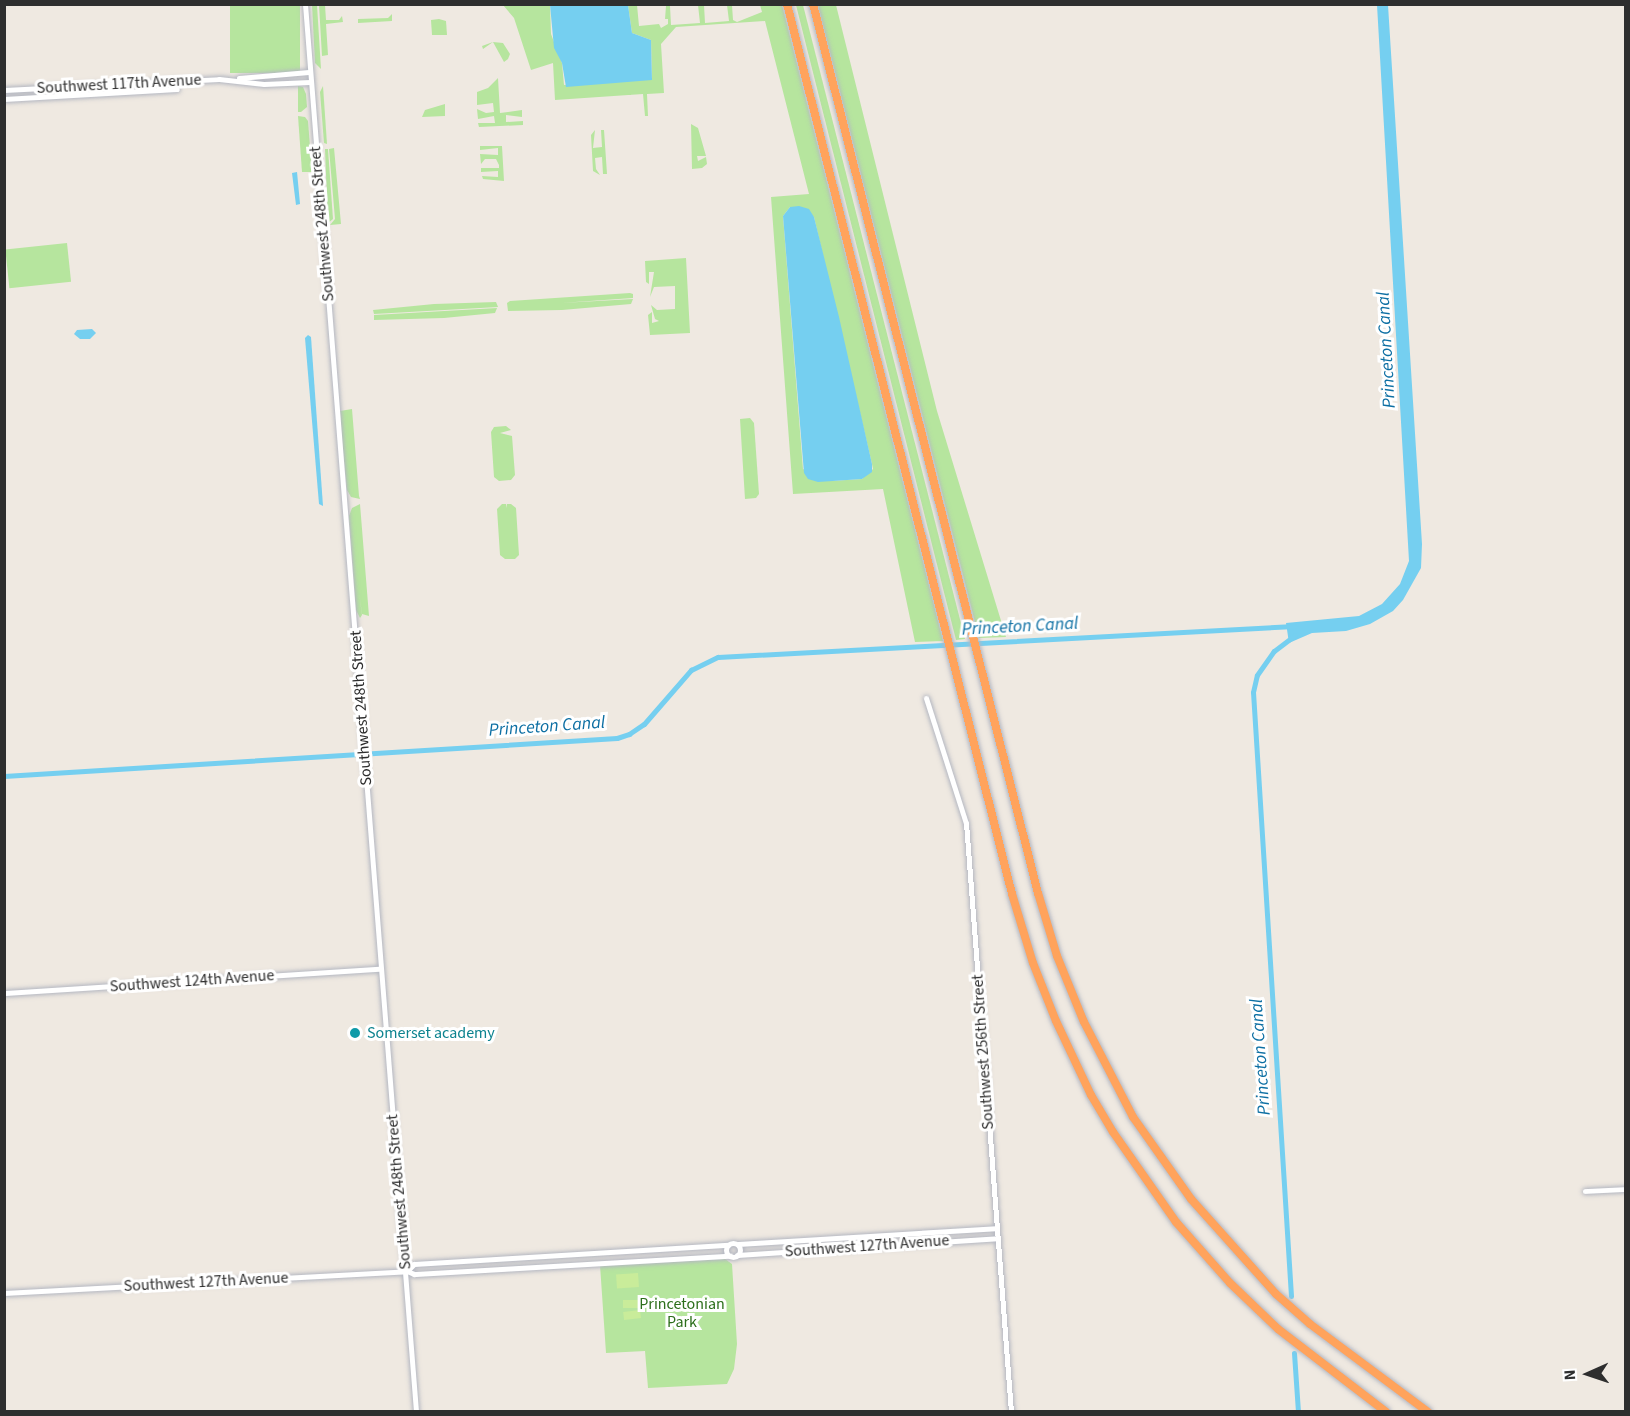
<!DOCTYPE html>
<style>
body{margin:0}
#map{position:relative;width:1630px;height:1416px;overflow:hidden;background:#efe9e1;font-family:"Source Sans 3",sans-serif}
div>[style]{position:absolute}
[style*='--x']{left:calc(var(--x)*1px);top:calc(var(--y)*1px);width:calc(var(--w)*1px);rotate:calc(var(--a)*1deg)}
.green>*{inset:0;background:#b6e59e;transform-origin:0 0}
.pitch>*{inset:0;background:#c9ec9a;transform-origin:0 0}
.water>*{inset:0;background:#75cff0}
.canal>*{height:5px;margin:-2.5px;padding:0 2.5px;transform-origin:2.5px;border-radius:2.5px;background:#75cff0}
.roads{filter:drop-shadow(0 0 2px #b4b7c1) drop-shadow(0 0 2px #b4b7c1)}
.tertiary>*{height:5px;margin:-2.5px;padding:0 2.5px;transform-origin:2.5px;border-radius:2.5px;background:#fff}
.tertiary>.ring{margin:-2.5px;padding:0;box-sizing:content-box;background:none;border:5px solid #fff;border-radius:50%}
.motorway>*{height:8px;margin:-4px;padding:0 4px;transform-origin:4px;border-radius:4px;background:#ffa35c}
.dots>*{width:16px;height:16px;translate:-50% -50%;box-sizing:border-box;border:3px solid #fff;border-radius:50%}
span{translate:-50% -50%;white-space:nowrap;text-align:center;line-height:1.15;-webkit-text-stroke:6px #fff;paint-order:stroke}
.street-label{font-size:16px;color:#2e2e2e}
.culture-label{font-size:16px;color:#0d838f}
.left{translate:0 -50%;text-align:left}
.park-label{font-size:16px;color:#2c6e1b}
.water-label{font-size:18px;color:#0d6fa3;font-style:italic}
.frame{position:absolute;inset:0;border:6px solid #2e2e2e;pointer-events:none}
.north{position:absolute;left:1558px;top:1344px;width:60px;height:60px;-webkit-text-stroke:4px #fff;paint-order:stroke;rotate:267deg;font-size:16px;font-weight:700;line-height:24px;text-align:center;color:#2e2e2e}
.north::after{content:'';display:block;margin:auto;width:21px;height:27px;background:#2e2e2e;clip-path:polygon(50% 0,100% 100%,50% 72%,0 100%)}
</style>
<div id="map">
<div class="green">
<div style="left:230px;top:5px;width:70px;height:68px"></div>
<div style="clip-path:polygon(312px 5px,317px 5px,321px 69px,315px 63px)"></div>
<div style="clip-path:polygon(319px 5px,325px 5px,326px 20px,339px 20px,342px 16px,343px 22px,326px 24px,328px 55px,322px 56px)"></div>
<div style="clip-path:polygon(evenodd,503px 5px,550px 5px,551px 34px,562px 63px,564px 85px,652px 78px,651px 40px,632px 33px,628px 5px,637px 5px,639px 26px,659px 24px,661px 28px,668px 24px,668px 19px,665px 19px,666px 6px,670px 6px,671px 25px,700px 23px,698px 5px,704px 5px,705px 23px,729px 21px,727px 5px,732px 5px,733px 20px,737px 22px,762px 12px,760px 5px,782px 5px,943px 641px,915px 642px,883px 489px,793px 494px,771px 197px,809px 194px,765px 21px,676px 27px,661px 44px,664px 93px,647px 94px,648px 116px,645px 116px,643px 94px,555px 100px,553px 63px,531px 70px,514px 18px,503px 5px,790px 207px,814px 217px,872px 464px,873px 469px,862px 479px,831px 481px,803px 469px,783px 216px,790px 207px)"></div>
<div style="clip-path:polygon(796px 5px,803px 5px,965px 639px,956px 640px)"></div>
<div style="clip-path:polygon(818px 5px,836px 5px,937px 411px,1006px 637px,979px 638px)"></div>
<div style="clip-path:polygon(392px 14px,392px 21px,358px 23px,358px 19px,388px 18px)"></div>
<div style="clip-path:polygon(439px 19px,446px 21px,447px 35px,432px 35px,431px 20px)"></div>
<div style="clip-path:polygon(493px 42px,483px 49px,482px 46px,493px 42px,503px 43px,510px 54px,508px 59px,504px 62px)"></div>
<div style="clip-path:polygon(498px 78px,500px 113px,522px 110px,522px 117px,506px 115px,506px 122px,523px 121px,523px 125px,479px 127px,478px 123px,495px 123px,494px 116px,478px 119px,477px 109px,486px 113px,494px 112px,493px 103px,477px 105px,477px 92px,488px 88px)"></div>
<div style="clip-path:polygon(298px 86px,303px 87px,306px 94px,307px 107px,301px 112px,298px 112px)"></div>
<div style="clip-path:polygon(323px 86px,327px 144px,324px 143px,320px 92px)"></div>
<div style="clip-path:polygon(445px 104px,445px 116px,422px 117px,425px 110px)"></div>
<div style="clip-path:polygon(298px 116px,305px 117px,308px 121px,312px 172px,302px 172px)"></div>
<div style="clip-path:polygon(691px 124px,698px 128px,706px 156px,697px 156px,698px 161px,706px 157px,707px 164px,702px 168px,692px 169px)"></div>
<div style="clip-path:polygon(595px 130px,593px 148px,602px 147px,601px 130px,604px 130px,607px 174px,603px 174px,602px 157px,595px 158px,596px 169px,600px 175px,593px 171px,591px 135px)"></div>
<div style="clip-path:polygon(480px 146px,502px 146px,504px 181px,483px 179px,482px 176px,498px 177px,498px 171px,481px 172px,481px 168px,499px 168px,499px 165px,496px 159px,485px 159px,481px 164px,480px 154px,498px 155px,498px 148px,480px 150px)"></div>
<div style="clip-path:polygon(334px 148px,341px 224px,330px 225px,335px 219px,329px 149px)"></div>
<div style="clip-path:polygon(325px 149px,328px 149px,333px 219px,328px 223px)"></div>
<div style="left:67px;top:243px;width:39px;height:62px;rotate:84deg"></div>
<div style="clip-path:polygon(686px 258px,690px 333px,650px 335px,648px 315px,652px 312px,652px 323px,659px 321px,655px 319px,651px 305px,657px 310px,675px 309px,675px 286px,654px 287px,650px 297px,654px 272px,649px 272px,649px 284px,646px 282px,645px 261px)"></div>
<div style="clip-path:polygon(630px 293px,633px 294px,633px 298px,561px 303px,633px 299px,631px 304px,562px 310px,508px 311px,507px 303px,510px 301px)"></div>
<div style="clip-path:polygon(496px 302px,498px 307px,374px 314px,373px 310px,434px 304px)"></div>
<div style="clip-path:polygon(497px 308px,495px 313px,444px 318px,374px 320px,374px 315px)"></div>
<div style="clip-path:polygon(352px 409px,359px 496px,360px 499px,351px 497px,347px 490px,341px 431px,340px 411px)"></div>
<div style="clip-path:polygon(750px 418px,754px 423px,759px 494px,756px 498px,745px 499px,740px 419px)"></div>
<div style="clip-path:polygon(506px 426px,511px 430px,500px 433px,512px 436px,515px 475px,511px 480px,499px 481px,494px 477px,491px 432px,494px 427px)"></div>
<div style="clip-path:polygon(360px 504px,369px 616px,362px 614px,359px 592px,362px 615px,360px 618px,356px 610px,349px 516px,352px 508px)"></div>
<div style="clip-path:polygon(502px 504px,506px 504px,506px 508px,507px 504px,511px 504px,516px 508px,519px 555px,515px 559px,505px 559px,500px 555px,497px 509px)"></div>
<div style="clip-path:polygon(725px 1259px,732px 1264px,737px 1344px,734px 1369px,727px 1384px,648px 1388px,645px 1351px,606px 1353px,600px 1265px)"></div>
</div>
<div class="pitch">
<div style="left:638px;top:1273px;width:14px;height:22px;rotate:86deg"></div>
<div style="left:640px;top:1300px;width:8px;height:17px;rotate:90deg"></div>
<div style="left:640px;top:1310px;width:8px;height:17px;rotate:83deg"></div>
</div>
<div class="water">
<div style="clip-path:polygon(550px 5px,628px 5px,632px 33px,651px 40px,652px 80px,566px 87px,562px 63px,554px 48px)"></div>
<div style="clip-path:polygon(1377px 5px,1388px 5px,1422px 544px,1421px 568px,1403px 600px,1393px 611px,1370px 624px,1346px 631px,1312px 633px,1289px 643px,1286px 623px,1359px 616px,1382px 604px,1400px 584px,1409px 561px)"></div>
<div style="clip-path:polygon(297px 172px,300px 204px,296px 205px,292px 173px)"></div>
<div style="clip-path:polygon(799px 206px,809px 209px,814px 217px,839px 317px,872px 464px,872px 472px,862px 479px,818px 482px,808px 479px,804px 473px,783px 216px,790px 207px)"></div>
<div style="clip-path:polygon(92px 329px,96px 333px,90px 339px,80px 339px,74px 334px,77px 330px)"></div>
<div style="clip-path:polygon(308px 335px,311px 337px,323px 506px,319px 504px,305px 338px)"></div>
</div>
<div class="canal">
<div style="--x:4;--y:776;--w:614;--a:-3.55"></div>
<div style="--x:617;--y:738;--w:13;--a:-18"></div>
<div style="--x:629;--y:734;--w:18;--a:-34"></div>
<div style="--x:644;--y:724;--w:72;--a:-49"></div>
<div style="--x:691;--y:670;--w:30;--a:-26"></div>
<div style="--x:718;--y:657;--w:577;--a:-3.08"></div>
<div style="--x:1291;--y:1296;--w:605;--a:-93.6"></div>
<div style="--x:1253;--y:692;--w:17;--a:-77"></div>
<div style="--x:1257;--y:675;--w:29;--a:-55"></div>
<div style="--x:1274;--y:651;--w:26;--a:-37"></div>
<div style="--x:1294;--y:1353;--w:59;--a:86.1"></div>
</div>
<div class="roads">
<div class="tertiary">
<div style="--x:305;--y:4;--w:1412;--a:85.49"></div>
<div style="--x:239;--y:78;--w:70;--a:-4.9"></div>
<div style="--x:4;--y:90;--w:215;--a:-2.9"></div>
<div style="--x:219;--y:79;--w:45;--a:6.3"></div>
<div style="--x:264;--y:84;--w:46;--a:-2.5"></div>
<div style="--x:4;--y:99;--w:173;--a:-3.3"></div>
<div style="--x:926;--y:698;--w:131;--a:72.3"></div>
<div style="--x:966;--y:823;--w:591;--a:85.63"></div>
<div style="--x:4;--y:993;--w:377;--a:-3.7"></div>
<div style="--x:1585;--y:1191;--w:41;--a:-2.8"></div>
<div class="ring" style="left:726px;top:1243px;width:9px;height:9px"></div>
<div style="--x:738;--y:1244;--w:258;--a:-3.5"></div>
<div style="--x:737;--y:1255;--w:261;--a:-3.7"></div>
<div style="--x:407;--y:1271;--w:10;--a:-45"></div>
<div style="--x:414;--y:1264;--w:315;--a:-3.5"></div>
<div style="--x:4;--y:1293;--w:404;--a:-3.1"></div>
<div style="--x:407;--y:1271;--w:8;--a:23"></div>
<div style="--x:414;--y:1274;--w:317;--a:-3.3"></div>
</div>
<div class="motorway">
<div style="--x:787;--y:4;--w:918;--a:75.81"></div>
<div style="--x:1012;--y:894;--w:72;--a:73.1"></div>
<div style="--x:1033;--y:963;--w:62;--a:68.4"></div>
<div style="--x:1056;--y:1021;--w:82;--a:64.7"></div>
<div style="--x:1091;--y:1095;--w:43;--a:59.3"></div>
<div style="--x:1113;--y:1132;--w:110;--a:55"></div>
<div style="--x:1176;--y:1222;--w:81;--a:48.5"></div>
<div style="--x:1230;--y:1283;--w:66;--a:43.8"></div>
<div style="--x:1278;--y:1329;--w:136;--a:37.5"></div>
<div style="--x:813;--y:4;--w:917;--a:75.8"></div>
<div style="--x:1038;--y:893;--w:66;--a:73.2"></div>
<div style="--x:1057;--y:956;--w:71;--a:67.8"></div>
<div style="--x:1084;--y:1022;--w:107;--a:62.7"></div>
<div style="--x:1133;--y:1117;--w:100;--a:54.7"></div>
<div style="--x:1191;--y:1199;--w:127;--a:48.2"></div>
<div style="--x:1276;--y:1294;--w:45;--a:41.4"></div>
<div style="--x:1310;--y:1324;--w:147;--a:36.7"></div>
</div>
</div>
<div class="dots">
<div style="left:355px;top:1033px;background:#0f9aa8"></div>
</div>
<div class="street-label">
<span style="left:119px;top:84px;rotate:-3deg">Southwest 117th Avenue</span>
<span style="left:322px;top:224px;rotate:-95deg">Southwest 248th Street</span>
<span style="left:361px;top:708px;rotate:-94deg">Southwest 248th Street</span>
<span style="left:192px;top:981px;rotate:-4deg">Southwest 124th Avenue</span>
<span style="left:983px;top:1052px;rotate:-94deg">Southwest 256th Street</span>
<span style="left:399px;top:1192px;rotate:-95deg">Southwest 248th Street</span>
<span style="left:867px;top:1246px;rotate:-4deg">Southwest 127th Avenue</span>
<span style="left:206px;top:1282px;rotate:-3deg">Southwest 127th Avenue</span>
</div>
<div class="culture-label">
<span class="left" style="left:367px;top:1033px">Somerset academy</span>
</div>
<div class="park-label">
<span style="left:682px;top:1313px">Princetonian<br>Park</span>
</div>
<div class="water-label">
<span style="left:1387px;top:350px;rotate:-93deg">Princeton Canal</span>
<span style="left:1020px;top:627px;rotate:-3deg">Princeton Canal</span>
<span style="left:547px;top:727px;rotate:-4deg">Princeton Canal</span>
<span style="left:1261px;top:1057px;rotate:-94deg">Princeton Canal</span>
</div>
<div class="frame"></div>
<div class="north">N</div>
</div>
